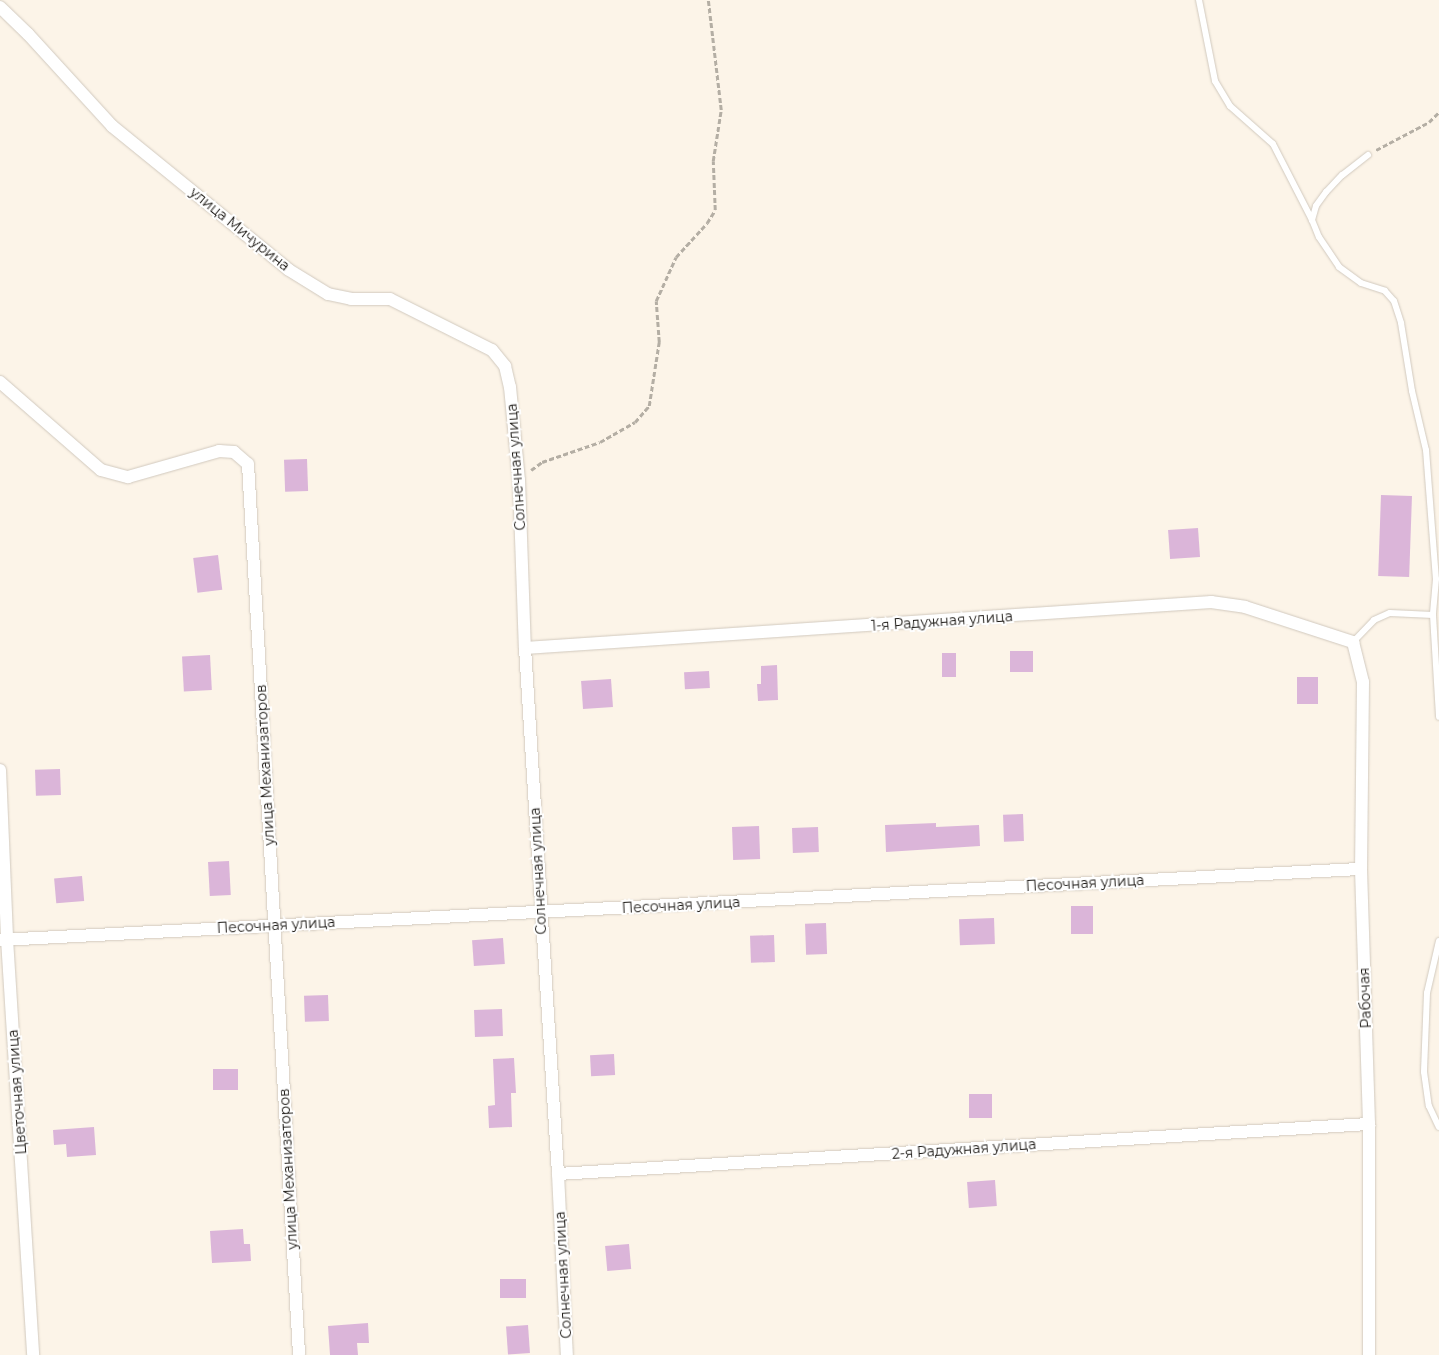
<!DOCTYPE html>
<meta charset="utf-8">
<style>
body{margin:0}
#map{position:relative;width:1439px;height:1355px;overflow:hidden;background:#fcf4e8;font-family:Montserrat,sans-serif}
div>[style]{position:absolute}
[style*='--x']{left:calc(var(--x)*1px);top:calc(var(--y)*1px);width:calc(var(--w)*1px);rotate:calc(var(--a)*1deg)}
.building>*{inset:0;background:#dbb5d9;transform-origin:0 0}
.path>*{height:2.5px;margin-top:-1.25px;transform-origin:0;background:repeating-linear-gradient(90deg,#b4aea4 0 5px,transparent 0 7.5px)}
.roads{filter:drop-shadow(0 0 1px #d1c9be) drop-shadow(0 0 1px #d1c9be)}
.service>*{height:6px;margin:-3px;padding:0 3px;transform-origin:3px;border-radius:3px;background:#fff}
.minor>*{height:12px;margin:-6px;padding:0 6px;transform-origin:6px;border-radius:6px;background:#fff}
span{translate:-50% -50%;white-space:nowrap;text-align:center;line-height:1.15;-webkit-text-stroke:4px #fff;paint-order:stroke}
.street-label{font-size:14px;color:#1c1915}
</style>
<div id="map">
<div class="building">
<div style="left:307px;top:459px;width:32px;height:23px;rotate:88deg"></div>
<div style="left:1381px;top:495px;width:31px;height:81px;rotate:2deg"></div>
<div style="left:1198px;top:528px;width:29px;height:30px;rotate:86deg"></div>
<div style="left:218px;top:555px;width:35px;height:25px;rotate:83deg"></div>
<div style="left:1010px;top:651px;width:23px;height:21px"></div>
<div style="left:956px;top:653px;width:24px;height:14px;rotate:90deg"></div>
<div style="left:210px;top:655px;width:35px;height:28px;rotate:87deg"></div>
<div style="clip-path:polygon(777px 665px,778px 700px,758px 701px,757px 684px,761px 684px,761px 666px)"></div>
<div style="left:709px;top:671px;width:17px;height:25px;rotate:87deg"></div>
<div style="left:1318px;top:677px;width:27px;height:21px;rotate:90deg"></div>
<div style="left:611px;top:679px;width:28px;height:30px;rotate:86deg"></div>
<div style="left:60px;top:769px;width:26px;height:25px;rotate:88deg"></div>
<div style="left:1023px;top:814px;width:27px;height:20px;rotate:88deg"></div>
<div style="clip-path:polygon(936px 823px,936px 827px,979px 825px,980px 846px,886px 852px,885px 825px)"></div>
<div style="left:759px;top:826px;width:33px;height:27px;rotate:88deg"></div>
<div style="left:818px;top:827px;width:25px;height:26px;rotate:88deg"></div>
<div style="left:229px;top:861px;width:34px;height:21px;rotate:87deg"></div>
<div style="left:82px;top:876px;width:25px;height:28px;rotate:85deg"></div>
<div style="left:1071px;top:906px;width:22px;height:28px"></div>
<div style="left:994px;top:918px;width:26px;height:35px;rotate:88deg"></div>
<div style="left:826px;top:923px;width:31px;height:21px;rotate:88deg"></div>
<div style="left:774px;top:935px;width:27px;height:24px;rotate:88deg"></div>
<div style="left:503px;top:938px;width:26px;height:31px;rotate:86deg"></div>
<div style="left:328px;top:995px;width:26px;height:24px;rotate:88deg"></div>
<div style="left:502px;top:1009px;width:27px;height:28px;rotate:88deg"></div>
<div style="left:614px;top:1054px;width:21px;height:24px;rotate:87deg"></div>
<div style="clip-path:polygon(514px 1058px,516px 1093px,511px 1093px,512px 1127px,489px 1128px,488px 1106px,495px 1105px,493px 1059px)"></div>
<div style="left:213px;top:1069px;width:25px;height:21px"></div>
<div style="left:969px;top:1094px;width:23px;height:24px"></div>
<div style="clip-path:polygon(94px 1127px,96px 1155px,67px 1157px,66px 1144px,54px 1145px,53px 1130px)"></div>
<div style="left:995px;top:1180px;width:26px;height:28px;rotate:86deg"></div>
<div style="clip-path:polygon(243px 1229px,244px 1244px,250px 1244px,251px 1261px,212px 1263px,210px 1231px)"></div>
<div style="left:629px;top:1244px;width:25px;height:24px;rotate:85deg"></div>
<div style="left:526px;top:1279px;width:19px;height:26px;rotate:90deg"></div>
<div style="clip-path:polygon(368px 1323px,369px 1343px,357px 1343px,358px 1355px,330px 1355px,328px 1326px)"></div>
<div style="left:528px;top:1325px;width:28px;height:22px;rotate:86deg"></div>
</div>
<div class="path">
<div style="--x:1376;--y:150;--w:60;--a:-27.8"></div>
<div style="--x:1429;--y:122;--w:14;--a:-45"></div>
<div style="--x:531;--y:470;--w:14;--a:-36"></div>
<div style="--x:542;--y:462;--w:61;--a:-19"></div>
<div style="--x:600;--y:442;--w:40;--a:-29.7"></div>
<div style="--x:635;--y:422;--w:21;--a:-49"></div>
<div style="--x:649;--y:406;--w:65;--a:-81.1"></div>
<div style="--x:659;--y:342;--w:41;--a:-94.2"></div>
<div style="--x:656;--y:301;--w:48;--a:-65.6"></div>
<div style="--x:676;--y:257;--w:46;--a:-47.6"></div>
<div style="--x:707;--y:223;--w:15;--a:-58"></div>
<div style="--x:715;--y:210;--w:49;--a:-92.3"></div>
<div style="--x:713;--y:161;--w:52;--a:-81.1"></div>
<div style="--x:721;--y:110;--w:111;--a:-96.7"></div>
</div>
<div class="roads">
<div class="service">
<div style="--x:1199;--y:0;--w:83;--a:78.8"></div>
<div style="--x:1215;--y:81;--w:29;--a:59"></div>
<div style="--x:1230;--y:106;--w:57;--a:41.5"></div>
<div style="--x:1273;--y:144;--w:85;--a:62.8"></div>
<div style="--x:1368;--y:155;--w:33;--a:142"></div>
<div style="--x:1342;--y:175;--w:23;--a:133"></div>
<div style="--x:1326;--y:192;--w:17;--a:126"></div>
<div style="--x:1316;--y:206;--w:15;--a:106"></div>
<div style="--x:1312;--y:220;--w:18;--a:68"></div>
<div style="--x:1319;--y:237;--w:36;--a:56"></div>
<div style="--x:1339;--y:267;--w:27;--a:36"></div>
<div style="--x:1361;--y:283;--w:25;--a:18"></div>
<div style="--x:1385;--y:291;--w:13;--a:48"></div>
<div style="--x:1394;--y:301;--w:23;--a:72"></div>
<div style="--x:1401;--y:323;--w:69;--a:80.8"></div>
<div style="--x:1412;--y:391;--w:61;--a:76.7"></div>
<div style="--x:1426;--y:450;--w:129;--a:85.6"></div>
<div style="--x:1436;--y:579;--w:36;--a:95"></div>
<div style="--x:1433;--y:615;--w:102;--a:86.6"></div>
<div style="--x:1353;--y:642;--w:30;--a:-46"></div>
<div style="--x:1374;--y:620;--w:17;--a:-24"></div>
<div style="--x:1390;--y:613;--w:43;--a:2.7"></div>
<div style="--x:1439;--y:941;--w:53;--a:103"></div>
<div style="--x:1427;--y:993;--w:79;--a:92.2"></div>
<div style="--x:1424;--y:1072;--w:34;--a:82"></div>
<div style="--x:1429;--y:1106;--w:23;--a:65"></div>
</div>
<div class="minor">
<div style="--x:0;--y:7;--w:39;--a:44"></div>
<div style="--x:28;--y:34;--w:125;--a:47.6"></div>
<div style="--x:112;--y:126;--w:228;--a:39.1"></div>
<div style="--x:289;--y:270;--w:46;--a:31.6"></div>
<div style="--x:328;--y:294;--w:24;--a:12"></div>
<div style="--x:351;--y:299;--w:39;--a:0"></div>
<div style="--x:390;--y:299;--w:114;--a:26.6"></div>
<div style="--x:492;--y:350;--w:21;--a:51"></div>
<div style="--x:505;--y:366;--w:22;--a:77"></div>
<div style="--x:510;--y:387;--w:93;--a:84.5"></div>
<div style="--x:519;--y:480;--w:168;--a:88"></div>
<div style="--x:525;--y:648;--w:527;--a:86.41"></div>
<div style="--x:558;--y:1174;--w:181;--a:87.2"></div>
<div style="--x:0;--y:382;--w:134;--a:41.1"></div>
<div style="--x:101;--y:470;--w:28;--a:15"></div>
<div style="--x:128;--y:477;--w:95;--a:-15.9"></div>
<div style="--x:219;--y:451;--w:15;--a:4"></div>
<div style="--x:234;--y:452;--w:18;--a:41"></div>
<div style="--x:248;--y:464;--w:892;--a:86.72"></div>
<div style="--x:525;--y:648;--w:688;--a:-3.84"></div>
<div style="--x:1211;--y:602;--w:34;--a:8"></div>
<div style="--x:1245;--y:607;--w:114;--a:18"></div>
<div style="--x:1353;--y:642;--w:41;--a:76"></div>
<div style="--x:1363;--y:682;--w:187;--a:90.6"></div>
<div style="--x:1361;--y:869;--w:255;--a:88.2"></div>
<div style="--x:1369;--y:1124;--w:231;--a:90"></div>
<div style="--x:0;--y:770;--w:169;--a:87.6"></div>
<div style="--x:7;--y:939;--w:417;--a:86.4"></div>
<div style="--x:0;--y:940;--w:1363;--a:-2.99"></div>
<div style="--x:558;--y:1174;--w:813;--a:-3.53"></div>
</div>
</div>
<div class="street-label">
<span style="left:240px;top:229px;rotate:39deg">улица Мичурина</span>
<span style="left:516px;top:467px;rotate:-94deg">Солнечная улица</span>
<span style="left:942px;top:621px;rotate:-4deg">1-я Радужная улица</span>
<span style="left:265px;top:765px;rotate:-93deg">улица Механизаторов</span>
<span style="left:538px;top:871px;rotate:-93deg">Солнечная улица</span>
<span style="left:1085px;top:883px;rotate:-3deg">Песочная улица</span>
<span style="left:681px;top:905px;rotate:-3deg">Песочная улица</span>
<span style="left:276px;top:925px;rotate:-3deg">Песочная улица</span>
<span style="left:1365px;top:998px;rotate:-92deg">Рабочая</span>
<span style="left:17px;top:1092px;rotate:-94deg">Цветочная улица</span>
<span style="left:964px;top:1149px;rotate:-4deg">2-я Радужная улица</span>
<span style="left:288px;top:1169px;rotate:-93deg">улица Механизаторов</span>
<span style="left:563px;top:1275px;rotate:-93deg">Солнечная улица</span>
</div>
</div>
